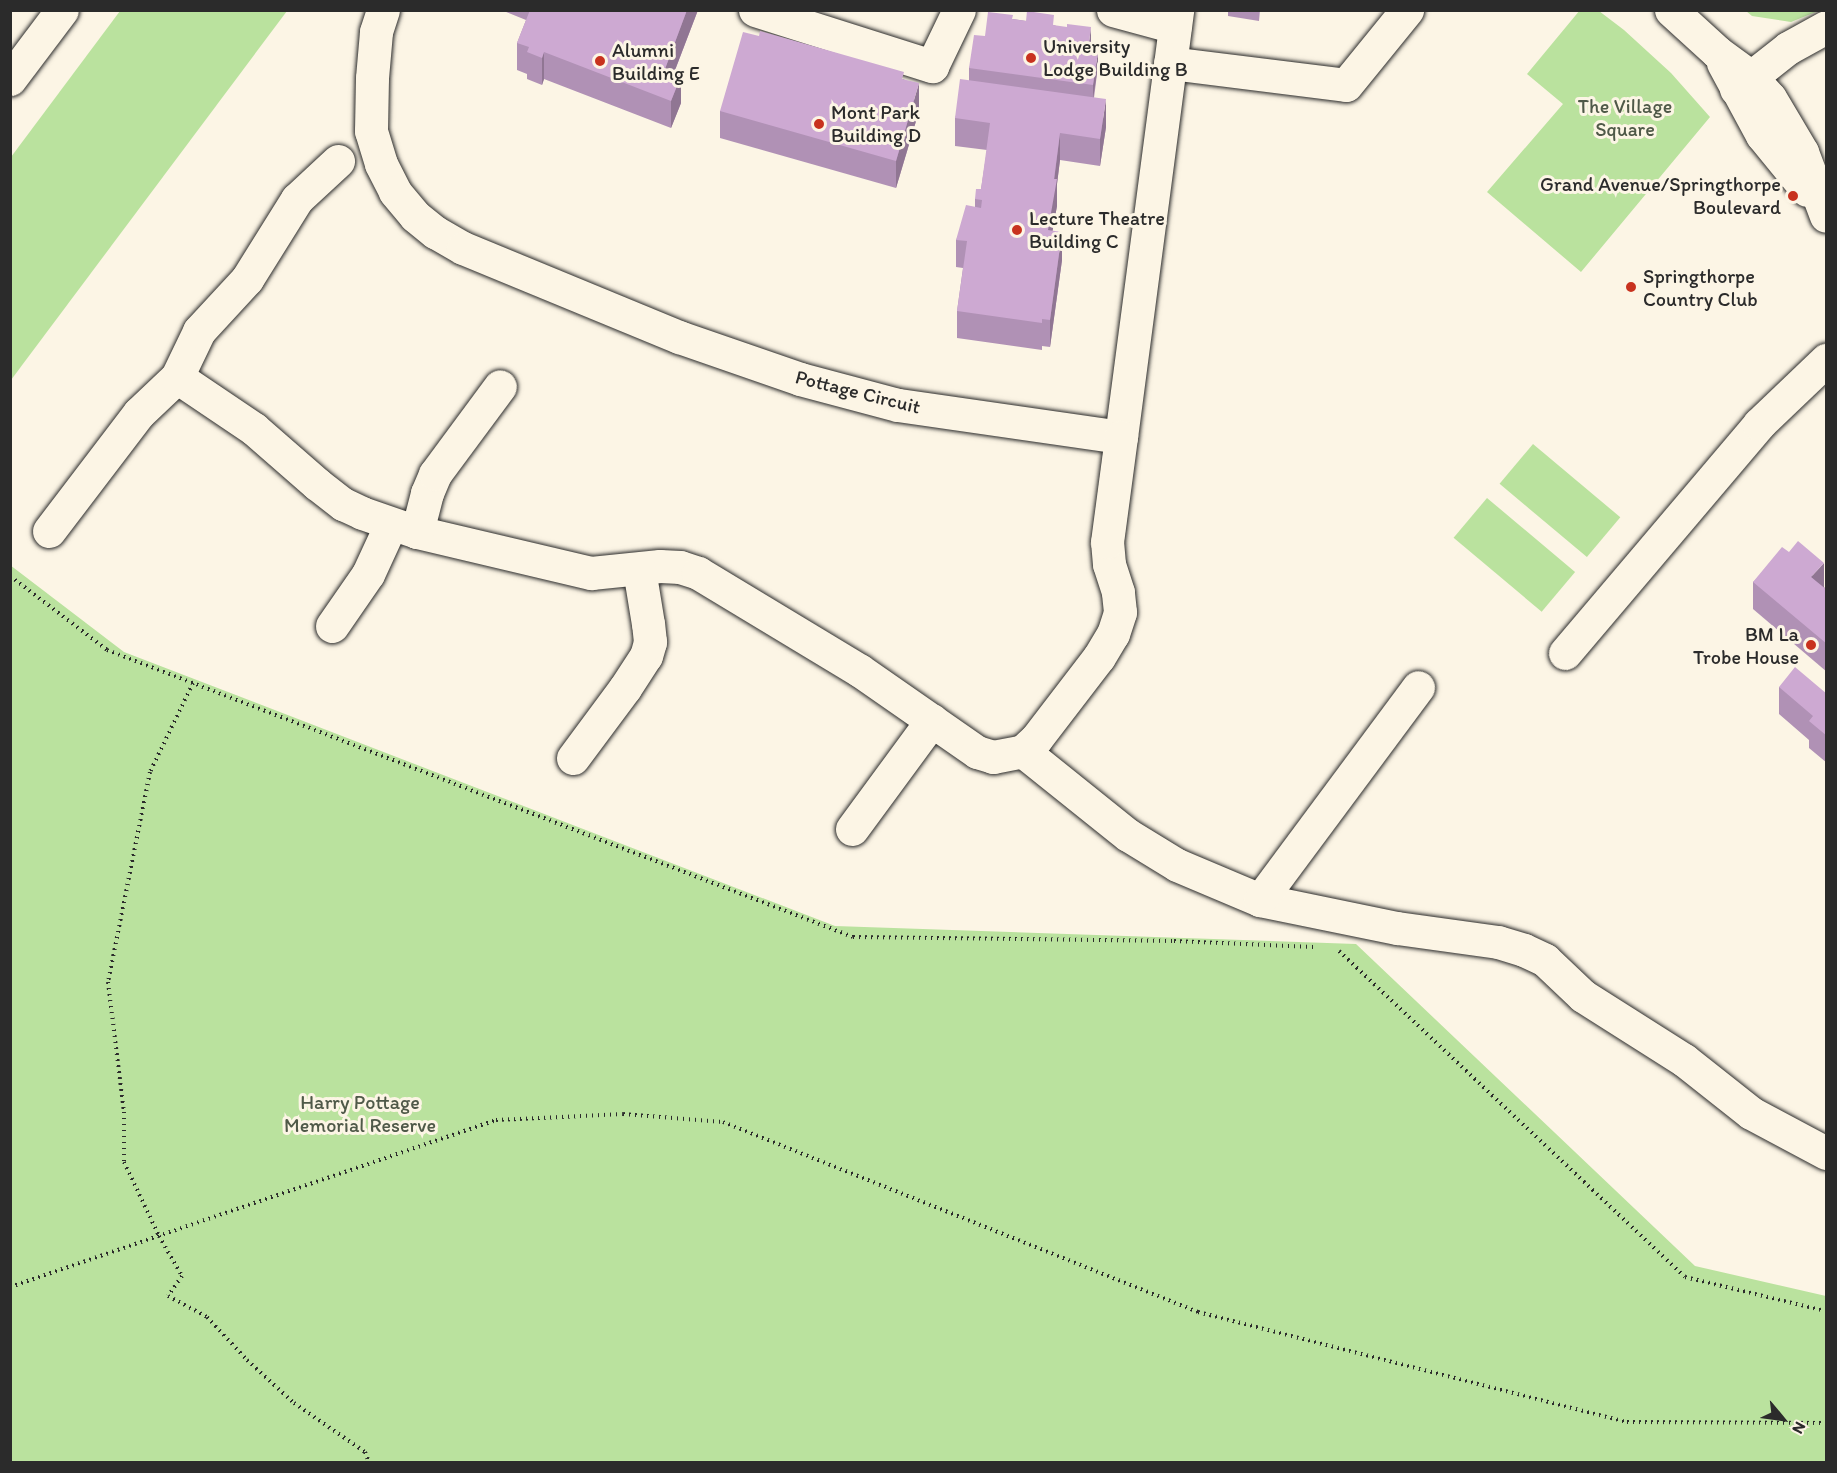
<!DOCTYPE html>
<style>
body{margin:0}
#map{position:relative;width:1837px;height:1473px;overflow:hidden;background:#fcf5e5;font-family:Itim,sans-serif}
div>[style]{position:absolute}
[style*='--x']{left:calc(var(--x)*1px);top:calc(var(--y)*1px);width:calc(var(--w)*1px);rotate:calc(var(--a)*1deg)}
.green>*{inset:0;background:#bae29e;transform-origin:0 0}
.path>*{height:4px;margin-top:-2px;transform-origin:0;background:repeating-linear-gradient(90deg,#2b2b2b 0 1.5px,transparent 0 6px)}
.roads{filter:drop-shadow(0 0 2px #2b2b2b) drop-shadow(0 0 2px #2b2b2b)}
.minor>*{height:33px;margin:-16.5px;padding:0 16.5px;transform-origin:16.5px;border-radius:16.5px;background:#fcf5e5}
.wall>*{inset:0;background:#b091b5}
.shaded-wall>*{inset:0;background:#907693}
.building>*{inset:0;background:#cda9d2}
.dots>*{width:16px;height:16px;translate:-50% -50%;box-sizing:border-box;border:3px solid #fcf5e5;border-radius:50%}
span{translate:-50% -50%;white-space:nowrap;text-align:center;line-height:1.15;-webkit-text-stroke:6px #fcf5e5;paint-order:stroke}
.poi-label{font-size:20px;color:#2b2b2b}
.left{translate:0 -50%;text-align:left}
.right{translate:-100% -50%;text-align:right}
.park-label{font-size:20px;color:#4f5948}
.street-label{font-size:20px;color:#2b2b2b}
.frame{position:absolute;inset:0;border:12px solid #2b2b2b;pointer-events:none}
.north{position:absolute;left:1753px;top:1389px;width:60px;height:60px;-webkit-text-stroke:4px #fcf5e5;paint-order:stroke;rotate:119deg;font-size:16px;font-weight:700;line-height:24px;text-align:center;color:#2b2b2b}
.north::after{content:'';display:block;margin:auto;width:21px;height:27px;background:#2b2b2b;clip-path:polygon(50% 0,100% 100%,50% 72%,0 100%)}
</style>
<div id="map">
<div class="green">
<div style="clip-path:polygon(1580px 10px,1599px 11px,1624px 30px,1671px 73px,1710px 117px,1581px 272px,1487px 192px,1563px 104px,1527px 74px)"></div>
<div style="clip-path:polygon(120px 11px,287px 11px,11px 380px,11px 157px)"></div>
<div style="clip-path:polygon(1746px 11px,1818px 11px,1791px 22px,1752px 16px)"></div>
<div style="left:1533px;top:444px;width:114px;height:52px;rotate:40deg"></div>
<div style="left:1487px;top:498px;width:115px;height:52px;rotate:40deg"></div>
<div style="clip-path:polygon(10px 565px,124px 652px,835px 926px,1356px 944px,1695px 1266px,1826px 1296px,1826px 1462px,11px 1462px)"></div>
</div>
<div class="path">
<div style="--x:10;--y:576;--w:122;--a:37.3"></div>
<div style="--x:107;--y:650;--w:799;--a:21.04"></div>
<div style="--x:853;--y:937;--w:321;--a:0.7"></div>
<div style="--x:1174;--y:941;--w:140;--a:2.5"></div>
<div style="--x:193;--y:683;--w:99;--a:115.8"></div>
<div style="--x:150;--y:772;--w:214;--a:101.3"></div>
<div style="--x:108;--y:982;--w:131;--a:83"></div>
<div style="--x:124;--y:1112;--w:50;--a:90"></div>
<div style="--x:124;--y:1162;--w:82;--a:64.7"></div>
<div style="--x:159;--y:1236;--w:46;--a:60.1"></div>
<div style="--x:182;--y:1276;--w:24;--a:125"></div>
<div style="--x:168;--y:1296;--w:44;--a:28.3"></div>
<div style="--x:207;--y:1317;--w:59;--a:47.1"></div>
<div style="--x:247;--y:1360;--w:64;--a:42.5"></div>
<div style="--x:294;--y:1403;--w:86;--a:34.6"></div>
<div style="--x:365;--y:1452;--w:11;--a:68"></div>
<div style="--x:1339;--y:951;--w:475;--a:43.3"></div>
<div style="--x:1685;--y:1277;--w:145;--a:13.6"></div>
<div style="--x:10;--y:1287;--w:514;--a:-18.96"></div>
<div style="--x:496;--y:1120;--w:127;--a:-2.7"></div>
<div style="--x:623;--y:1114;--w:100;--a:4.6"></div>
<div style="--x:723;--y:1122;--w:512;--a:21.8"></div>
<div style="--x:1198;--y:1312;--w:443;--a:14.4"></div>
<div style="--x:1627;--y:1422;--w:199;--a:0.3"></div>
</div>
<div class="roads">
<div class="minor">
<div style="--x:383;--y:10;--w:23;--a:108"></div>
<div style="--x:376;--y:32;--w:46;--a:95"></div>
<div style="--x:372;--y:78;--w:53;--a:91.1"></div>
<div style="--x:371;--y:131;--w:34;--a:73"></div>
<div style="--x:381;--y:164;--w:31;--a:63"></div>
<div style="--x:395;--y:192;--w:31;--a:50"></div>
<div style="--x:415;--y:216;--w:26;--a:39"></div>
<div style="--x:435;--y:232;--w:32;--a:30"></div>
<div style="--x:463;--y:248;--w:234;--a:22.4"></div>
<div style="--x:679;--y:337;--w:128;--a:19.1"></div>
<div style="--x:800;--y:379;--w:101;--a:14.9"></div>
<div style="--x:898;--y:405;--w:225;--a:8.2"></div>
<div style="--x:1121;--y:437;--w:431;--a:-82.5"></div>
<div style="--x:755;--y:10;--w:186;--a:17.6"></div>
<div style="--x:932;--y:66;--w:62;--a:-64.3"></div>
<div style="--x:1113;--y:10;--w:64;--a:15.3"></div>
<div style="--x:1671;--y:10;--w:62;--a:42.4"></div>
<div style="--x:1717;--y:52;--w:42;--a:36.3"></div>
<div style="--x:1751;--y:77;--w:28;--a:48"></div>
<div style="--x:1770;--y:98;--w:63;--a:59.3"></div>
<div style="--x:1802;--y:152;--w:68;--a:69.4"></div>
<div style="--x:1170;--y:63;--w:177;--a:7.1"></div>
<div style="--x:1346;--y:85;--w:97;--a:-50.9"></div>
<div style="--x:1723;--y:63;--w:82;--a:61.6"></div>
<div style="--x:1762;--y:135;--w:71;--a:50.7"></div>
<div style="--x:10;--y:79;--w:86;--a:-53"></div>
<div style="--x:1736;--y:89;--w:66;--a:-38.3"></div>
<div style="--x:1788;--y:48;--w:43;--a:-28.9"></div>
<div style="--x:177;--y:377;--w:93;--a:34"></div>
<div style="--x:254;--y:429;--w:84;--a:41.1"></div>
<div style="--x:317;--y:484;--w:33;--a:38"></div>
<div style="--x:343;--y:504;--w:21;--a:25"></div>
<div style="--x:362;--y:513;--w:58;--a:19.1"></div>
<div style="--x:417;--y:532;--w:179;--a:13.3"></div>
<div style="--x:591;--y:573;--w:69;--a:-5.8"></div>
<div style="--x:660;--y:566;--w:20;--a:3"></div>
<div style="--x:680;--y:567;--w:19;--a:18"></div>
<div style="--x:698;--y:573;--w:188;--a:31.1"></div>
<div style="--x:859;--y:670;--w:144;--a:34.8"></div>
<div style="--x:977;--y:752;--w:17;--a:17"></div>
<div style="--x:993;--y:757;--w:31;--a:-11"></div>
<div style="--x:1023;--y:751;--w:18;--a:-43"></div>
<div style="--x:1036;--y:739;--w:103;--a:-52.5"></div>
<div style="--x:1099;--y:657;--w:27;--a:-59"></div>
<div style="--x:1113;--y:634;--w:23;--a:-72"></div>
<div style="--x:1120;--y:612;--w:20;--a:-96"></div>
<div style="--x:1118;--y:592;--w:29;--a:-108"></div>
<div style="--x:1109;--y:564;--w:22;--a:-95"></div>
<div style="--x:1107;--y:542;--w:106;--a:-82.4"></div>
<div style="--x:49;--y:531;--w:148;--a:-52.7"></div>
<div style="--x:139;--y:413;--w:52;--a:-43.5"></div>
<div style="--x:177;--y:377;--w:51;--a:-64.4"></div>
<div style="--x:199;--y:331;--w:71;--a:-47.3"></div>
<div style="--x:247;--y:279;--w:94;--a:-58"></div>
<div style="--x:297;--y:199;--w:56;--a:-42.8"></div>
<div style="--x:417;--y:532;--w:40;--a:-75.6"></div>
<div style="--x:427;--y:493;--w:21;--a:-67"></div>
<div style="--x:435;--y:474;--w:109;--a:-53.5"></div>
<div style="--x:332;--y:626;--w:63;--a:-55.3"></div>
<div style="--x:368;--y:574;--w:55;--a:-65.3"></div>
<div style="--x:1565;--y:653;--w:300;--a:-49.7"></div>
<div style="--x:1759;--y:424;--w:93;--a:-43.7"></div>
<div style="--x:1023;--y:751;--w:134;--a:38.7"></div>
<div style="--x:1128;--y:835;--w:57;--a:31.5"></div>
<div style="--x:1177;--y:865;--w:90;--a:22.9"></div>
<div style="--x:1260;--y:900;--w:140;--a:11.6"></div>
<div style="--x:1397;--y:928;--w:102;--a:7.9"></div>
<div style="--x:1498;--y:942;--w:27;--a:17"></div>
<div style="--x:1524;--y:950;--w:23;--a:25"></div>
<div style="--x:1545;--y:960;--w:52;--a:43.5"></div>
<div style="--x:1583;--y:996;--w:120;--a:32.4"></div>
<div style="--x:1684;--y:1060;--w:85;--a:38.3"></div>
<div style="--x:1751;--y:1113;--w:85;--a:28.1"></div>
<div style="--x:573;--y:758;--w:87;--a:-53.4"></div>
<div style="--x:625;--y:688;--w:38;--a:-57"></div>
<div style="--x:646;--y:656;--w:15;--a:-74"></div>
<div style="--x:650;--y:642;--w:18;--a:-96"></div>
<div style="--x:648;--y:624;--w:56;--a:-99.3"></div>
<div style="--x:852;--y:829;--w:135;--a:-53.7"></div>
<div style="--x:1260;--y:900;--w:265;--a:-53.4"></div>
</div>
</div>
<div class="wall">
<div style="clip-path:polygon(501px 10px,698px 10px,674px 73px,681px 103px,671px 128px,544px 79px,542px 85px,527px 79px,527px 74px,517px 70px,517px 43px,526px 20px)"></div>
<div style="clip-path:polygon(1228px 10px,1260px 10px,1259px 21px,1228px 16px)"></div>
<div style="clip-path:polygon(1013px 19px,1054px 25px,1091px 41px,1090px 51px,1098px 66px,1094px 98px,1106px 127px,1100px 166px,1060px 160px,1057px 184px,1057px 206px,1052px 231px,1062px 260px,1050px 347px,1042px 346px,1042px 350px,957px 338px,957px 311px,963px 268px,956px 267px,956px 240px,975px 207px,975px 199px,981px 189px,987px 150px,955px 146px,955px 118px,969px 81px,969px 68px,985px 36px)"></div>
<div style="clip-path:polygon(904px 79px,919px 111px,896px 188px,720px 138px,720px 111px)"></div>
<div style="clip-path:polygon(1789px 552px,1827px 590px,1827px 672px,1753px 609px,1753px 582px)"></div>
<div style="clip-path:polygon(1779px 687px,1827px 694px,1827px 763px,1809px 748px,1809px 740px,1779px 714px)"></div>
</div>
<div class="shaded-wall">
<div style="clip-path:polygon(687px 10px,698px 10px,665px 96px,665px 69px)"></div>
<div style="clip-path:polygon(1091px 27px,1091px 41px,1088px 65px,1088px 51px)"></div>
<div style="clip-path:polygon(544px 52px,544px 79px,542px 85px,542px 58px)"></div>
<div style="clip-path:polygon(1098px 52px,1098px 66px,1093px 99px,1093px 85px)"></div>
<div style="clip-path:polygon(681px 76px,681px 103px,671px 128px,671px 101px)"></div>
<div style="clip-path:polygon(919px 83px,919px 111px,896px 188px,896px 161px)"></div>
<div style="clip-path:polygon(1106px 99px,1106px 127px,1100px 166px,1100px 139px)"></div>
<div style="clip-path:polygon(1060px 133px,1060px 160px,1057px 184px,1057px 206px,1048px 257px,1048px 230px)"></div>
<div style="clip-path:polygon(1062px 232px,1062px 260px,1050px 347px,1050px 320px)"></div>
<div style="clip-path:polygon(1824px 563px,1824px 590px,1811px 577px)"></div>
</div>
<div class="building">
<div style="clip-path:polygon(530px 10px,687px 10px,665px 69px,681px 76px,671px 101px,544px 52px,542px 58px,527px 52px,529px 47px,517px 43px)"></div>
<div style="clip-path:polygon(1027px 11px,1054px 15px,1053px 25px,1067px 27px,1067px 24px,1091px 27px,1088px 51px,1098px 52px,1093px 85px,969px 68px,974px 35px,985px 36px,988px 12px,1013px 15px,1012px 19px,1026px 21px)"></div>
<div style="clip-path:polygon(760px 31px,904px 72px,902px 79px,919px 83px,896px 161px,720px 111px,743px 32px,759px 36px)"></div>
<div style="clip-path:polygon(960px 79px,1106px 99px,1100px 139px,1060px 133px,1054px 179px,1057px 179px,1048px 230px,1062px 232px,1050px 320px,1042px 319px,1042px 323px,957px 311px,967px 241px,956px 240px,966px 205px,981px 208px,982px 200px,975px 199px,976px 189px,981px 189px,990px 123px,955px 118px)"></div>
<div style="clip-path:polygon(1798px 541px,1824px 563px,1811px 577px,1827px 590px,1827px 644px,1753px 582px,1782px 547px,1789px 552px)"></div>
<div style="clip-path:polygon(1795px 667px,1827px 694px,1827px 736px,1809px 721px,1813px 716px,1779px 687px)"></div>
</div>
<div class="dots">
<div style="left:1031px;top:58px;background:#c8321e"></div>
<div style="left:600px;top:61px;background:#c8321e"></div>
<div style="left:819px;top:124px;background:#c8321e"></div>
<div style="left:1793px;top:196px;background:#c8321e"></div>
<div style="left:1017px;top:230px;background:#c8321e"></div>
<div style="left:1631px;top:287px;background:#c8321e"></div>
<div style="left:1811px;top:645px;background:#c8321e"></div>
</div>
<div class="poi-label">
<span class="left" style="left:1043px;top:58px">University<br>Lodge Building B</span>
<span class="left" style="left:612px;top:62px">Alumni<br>Building E</span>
<span class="left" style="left:831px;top:124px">Mont Park<br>Building D</span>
<span class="right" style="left:1781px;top:196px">Grand Avenue/Springthorpe<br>Boulevard</span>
<span class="left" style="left:1029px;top:230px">Lecture Theatre<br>Building C</span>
<span class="left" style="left:1643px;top:288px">Springthorpe<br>Country Club</span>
<span class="right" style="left:1799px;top:646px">BM La<br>Trobe House</span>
</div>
<div class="park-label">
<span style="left:1625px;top:118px">The Village<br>Square</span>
<span style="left:360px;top:1114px">Harry Pottage<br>Memorial Reserve</span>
</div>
<div class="street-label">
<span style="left:858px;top:392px;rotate:14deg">Pottage Circuit</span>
</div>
<div class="frame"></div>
<div class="north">N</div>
</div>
